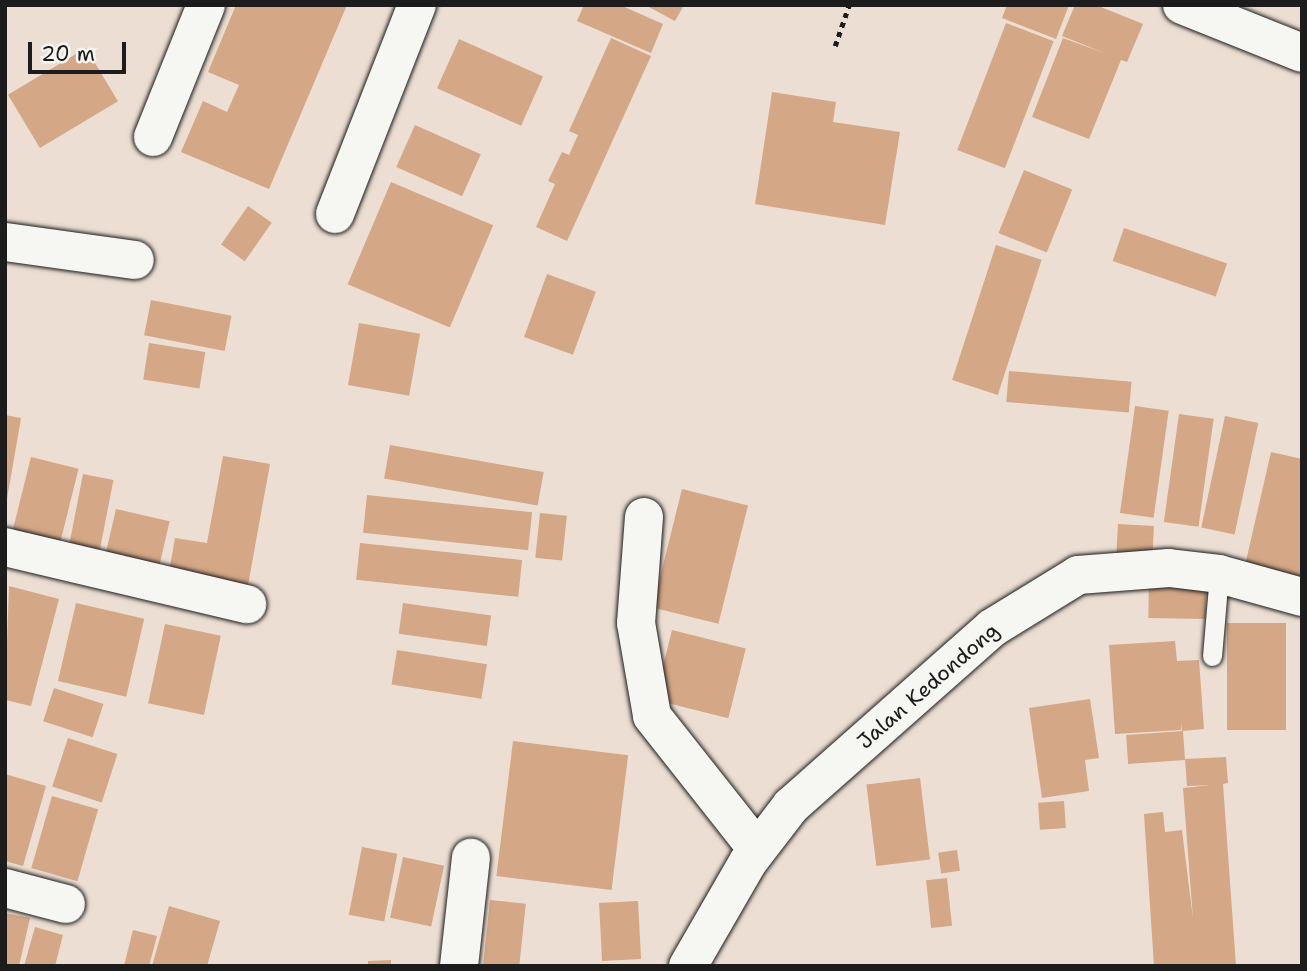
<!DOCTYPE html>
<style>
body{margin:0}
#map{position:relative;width:1307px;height:971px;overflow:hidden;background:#ecded2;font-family:"Shantell Sans",sans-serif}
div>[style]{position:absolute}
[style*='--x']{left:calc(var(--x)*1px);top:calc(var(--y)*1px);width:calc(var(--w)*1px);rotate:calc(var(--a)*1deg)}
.building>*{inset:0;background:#d4a786;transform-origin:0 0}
.path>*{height:4.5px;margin-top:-2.25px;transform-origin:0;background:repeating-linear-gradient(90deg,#1c1c1c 0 5px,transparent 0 10px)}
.roads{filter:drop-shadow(0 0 2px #1c1c1c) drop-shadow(0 0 2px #1c1c1c)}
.service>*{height:19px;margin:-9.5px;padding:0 9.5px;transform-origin:9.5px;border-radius:9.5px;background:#f6f6f2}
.minor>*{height:38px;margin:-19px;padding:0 19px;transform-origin:19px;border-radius:19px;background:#f6f6f2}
span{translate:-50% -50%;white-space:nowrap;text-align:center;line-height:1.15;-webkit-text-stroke:6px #f6f6f2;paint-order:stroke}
.street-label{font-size:21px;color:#1c1c1c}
.frame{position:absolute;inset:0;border:7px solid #1c1c1c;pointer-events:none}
.scale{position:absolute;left:28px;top:42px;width:98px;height:32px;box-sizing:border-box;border:4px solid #1c1c1c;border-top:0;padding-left:9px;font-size:21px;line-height:24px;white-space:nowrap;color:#1c1c1c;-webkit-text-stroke:5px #f6f6f2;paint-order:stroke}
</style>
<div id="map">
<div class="building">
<div style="clip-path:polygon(236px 5px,347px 5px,269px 189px,181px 152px,203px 101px,227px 112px,239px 85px,208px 72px)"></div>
<div style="clip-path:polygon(584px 5px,620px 5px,663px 24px,651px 53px,577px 21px)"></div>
<div style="clip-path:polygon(645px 5px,684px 5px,675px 21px)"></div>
<div style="clip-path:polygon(1007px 5px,1069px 5px,1056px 39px,1002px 18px)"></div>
<div style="clip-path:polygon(1075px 5px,1096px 5px,1143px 24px,1127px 62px,1121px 60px,1089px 139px,1032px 117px,1063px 38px,1107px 54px,1062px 36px)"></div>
<div style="left:1006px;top:23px;width:51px;height:136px;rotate:21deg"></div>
<div style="clip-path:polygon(611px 38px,651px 56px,567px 241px,536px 227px,555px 184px,548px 181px,562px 152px,569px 155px,578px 135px,569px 131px)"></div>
<div style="left:459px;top:39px;width:92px;height:54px;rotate:24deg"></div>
<div style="left:86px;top:48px;width:62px;height:91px;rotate:59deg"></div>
<div style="clip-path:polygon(772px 92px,836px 102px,833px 122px,900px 132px,885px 225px,755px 204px)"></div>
<div style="left:415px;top:125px;width:72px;height:46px;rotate:24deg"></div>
<div style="left:1024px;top:170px;width:52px;height:68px;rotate:22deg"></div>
<div style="left:391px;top:182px;width:111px;height:111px;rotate:23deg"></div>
<div style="left:248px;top:206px;width:29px;height:47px;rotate:35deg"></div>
<div style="left:1124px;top:228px;width:109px;height:35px;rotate:19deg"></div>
<div style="left:996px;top:245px;width:48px;height:142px;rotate:18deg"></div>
<div style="left:547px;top:274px;width:52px;height:67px;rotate:20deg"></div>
<div style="left:151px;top:300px;width:82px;height:36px;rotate:11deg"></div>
<div style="left:359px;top:323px;width:62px;height:63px;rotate:10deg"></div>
<div style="left:149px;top:343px;width:57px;height:37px;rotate:9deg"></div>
<div style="left:1009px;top:371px;width:123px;height:31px;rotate:5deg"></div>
<div style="left:1135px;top:406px;width:34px;height:108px;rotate:8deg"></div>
<div style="left:1179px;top:414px;width:35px;height:109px;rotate:8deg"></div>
<div style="clip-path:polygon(5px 415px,21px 418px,7px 499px,5px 499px)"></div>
<div style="left:1225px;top:416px;width:34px;height:114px;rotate:12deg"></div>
<div style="left:390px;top:445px;width:156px;height:34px;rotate:10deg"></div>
<div style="clip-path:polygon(1271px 452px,1302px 459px,1302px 583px,1244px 570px)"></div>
<div style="clip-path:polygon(223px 456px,270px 464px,248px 585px,169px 572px,175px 538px,207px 543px)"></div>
<div style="left:31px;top:457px;width:49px;height:79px;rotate:14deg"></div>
<div style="left:83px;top:474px;width:31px;height:73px;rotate:11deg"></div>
<div style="left:682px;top:489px;width:68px;height:122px;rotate:14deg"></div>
<div style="left:367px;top:495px;width:166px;height:38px;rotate:6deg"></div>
<div style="left:116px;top:509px;width:55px;height:48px;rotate:13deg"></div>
<div style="left:540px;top:513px;width:27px;height:45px;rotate:6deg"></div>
<div style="left:1118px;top:524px;width:36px;height:31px;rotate:3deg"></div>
<div style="left:360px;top:543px;width:163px;height:37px;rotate:6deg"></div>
<div style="left:1149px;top:579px;width:57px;height:39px;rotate:1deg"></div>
<div style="clip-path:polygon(9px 586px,59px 599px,31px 706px,5px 700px)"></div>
<div style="left:76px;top:603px;width:70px;height:80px;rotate:13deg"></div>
<div style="left:403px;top:603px;width:89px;height:31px;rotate:8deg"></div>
<div style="left:1227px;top:623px;width:59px;height:107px"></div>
<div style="left:165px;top:624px;width:57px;height:81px;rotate:12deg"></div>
<div style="left:672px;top:630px;width:76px;height:72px;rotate:14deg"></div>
<div style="clip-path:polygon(1175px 641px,1177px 661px,1199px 660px,1204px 729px,1182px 731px,1181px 723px,1181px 730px,1115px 734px,1109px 645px)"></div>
<div style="left:397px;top:650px;width:91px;height:35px;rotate:9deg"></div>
<div style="left:54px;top:688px;width:52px;height:35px;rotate:18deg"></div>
<div style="clip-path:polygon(1090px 699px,1099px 758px,1085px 760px,1089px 791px,1042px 798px,1029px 708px)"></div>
<div style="left:1183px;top:731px;width:29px;height:57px;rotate:86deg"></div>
<div style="left:68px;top:738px;width:52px;height:51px;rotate:18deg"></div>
<div style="left:513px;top:741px;width:116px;height:136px;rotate:7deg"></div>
<div style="clip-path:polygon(1226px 757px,1228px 783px,1223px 784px,1236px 966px,1154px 966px,1144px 814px,1163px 812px,1165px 832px,1182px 830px,1193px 919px,1183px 788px,1211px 785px,1187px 786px,1185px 759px)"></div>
<div style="clip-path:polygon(5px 774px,46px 786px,23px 866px,5px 861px)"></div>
<div style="left:920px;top:778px;width:82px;height:54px;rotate:83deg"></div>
<div style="left:52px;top:796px;width:48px;height:75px;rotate:16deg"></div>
<div style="left:1064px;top:801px;width:27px;height:26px;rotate:86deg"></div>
<div style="left:362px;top:847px;width:36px;height:69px;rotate:11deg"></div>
<div style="left:957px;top:850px;width:21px;height:19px;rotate:82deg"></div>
<div style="left:403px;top:857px;width:42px;height:62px;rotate:12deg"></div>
<div style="left:947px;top:878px;width:48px;height:21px;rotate:84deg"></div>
<div style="left:490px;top:900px;width:36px;height:65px;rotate:6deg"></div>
<div style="left:638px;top:901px;width:58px;height:39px;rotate:87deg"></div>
<div style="clip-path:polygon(169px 906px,220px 921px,207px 966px,152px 966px)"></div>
<div style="clip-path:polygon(5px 913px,30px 918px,19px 966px,5px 966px)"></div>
<div style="clip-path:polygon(35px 927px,63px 935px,55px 966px,24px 966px)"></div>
<div style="clip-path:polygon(133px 930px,157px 936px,149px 966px,124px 966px)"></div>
<div style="clip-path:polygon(391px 960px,391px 966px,368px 966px,368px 961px)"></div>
</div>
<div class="path">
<div style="--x:835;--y:46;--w:43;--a:-71.1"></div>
</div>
<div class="roads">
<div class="service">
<div style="--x:1212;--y:656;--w:82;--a:-85.1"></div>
</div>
<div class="minor">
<div style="--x:1182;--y:5;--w:129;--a:21.8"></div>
<div style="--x:153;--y:137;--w:142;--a:-68.1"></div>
<div style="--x:335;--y:214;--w:225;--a:-68.6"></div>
<div style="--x:5;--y:242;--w:131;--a:7.9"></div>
<div style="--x:644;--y:517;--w:106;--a:94.3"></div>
<div style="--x:636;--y:623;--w:94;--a:80.2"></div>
<div style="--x:652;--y:716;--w:169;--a:51.7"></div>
<div style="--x:5;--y:547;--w:249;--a:13.3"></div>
<div style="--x:5;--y:888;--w:63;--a:14.7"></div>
<div style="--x:459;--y:966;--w:109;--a:-83.7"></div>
<div style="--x:688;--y:966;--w:120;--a:-60"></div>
<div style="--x:748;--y:862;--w:71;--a:-52.5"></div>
<div style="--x:791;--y:806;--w:268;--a:-41.5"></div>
<div style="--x:992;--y:628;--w:101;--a:-31.6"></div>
<div style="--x:1078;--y:575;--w:91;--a:-4.4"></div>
<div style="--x:1169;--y:568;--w:50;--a:6.8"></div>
<div style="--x:1219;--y:574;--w:86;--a:15.5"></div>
</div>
</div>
<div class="street-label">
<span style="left:928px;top:686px;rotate:-41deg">Jalan Kedondong</span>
</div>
<div class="frame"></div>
<div class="scale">20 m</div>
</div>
